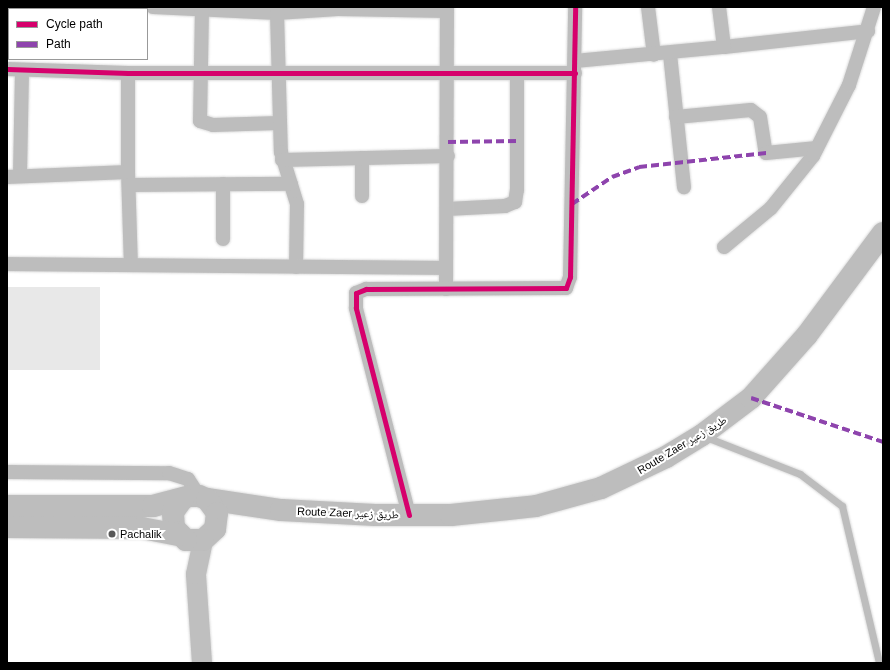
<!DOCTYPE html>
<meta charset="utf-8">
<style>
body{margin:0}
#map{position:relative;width:890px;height:670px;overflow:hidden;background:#fff;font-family:Helvetica,"Noto Naskh Arabic",sans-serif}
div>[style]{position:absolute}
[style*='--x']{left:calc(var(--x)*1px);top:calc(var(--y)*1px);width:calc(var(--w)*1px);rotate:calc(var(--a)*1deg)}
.green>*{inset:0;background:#e8e8e8;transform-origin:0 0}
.roads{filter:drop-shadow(0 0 1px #dbdbdb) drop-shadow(0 0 1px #dbdbdb)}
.lane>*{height:7px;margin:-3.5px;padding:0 3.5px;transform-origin:3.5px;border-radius:3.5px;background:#bdbdbd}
.street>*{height:14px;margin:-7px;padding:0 7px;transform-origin:7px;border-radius:7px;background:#bdbdbd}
.secondary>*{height:20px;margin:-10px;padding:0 10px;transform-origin:10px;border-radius:10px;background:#bfbfbf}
.primary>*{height:22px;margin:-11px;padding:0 11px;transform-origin:11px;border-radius:11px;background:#bdbdbd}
.quiet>*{height:4px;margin-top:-2px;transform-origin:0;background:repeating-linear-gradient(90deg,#8e44ad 0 8px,transparent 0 12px)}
.cycleway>*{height:5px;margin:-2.5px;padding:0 2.5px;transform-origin:2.5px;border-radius:2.5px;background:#d6006c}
.dots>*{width:11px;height:11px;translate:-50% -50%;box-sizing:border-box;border:2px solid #fff;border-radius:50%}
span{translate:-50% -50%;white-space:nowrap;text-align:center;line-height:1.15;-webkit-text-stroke:4px #fff;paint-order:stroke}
.street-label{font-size:11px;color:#000}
.poi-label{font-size:11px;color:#000}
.left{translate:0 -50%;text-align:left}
.frame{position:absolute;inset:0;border:8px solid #000;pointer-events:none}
.legend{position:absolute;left:8px;top:8px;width:140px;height:52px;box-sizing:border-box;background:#fff;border:1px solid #999;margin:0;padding:5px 7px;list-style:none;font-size:12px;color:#000}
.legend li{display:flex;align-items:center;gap:8px;height:20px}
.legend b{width:20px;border:1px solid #999}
</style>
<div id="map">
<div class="green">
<div style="left:7px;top:287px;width:93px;height:83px"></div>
</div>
<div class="roads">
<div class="lane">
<div style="--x:706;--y:437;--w:101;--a:21.5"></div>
<div style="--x:800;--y:474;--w:53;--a:37.3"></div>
<div style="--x:842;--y:506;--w:161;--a:76.7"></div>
</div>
<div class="street">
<div style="--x:153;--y:7;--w:124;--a:2.8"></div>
<div style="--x:277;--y:13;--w:61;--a:-3.8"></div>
<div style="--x:338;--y:9;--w:109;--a:1.1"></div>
<div style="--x:648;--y:7;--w:48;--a:82.9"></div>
<div style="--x:202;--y:8;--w:113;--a:91"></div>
<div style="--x:200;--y:121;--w:14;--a:17"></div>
<div style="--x:213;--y:125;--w:66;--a:-1.7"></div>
<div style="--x:277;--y:13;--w:139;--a:88.4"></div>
<div style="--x:281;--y:152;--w:54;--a:72.9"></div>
<div style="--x:297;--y:204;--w:63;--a:90.9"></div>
<div style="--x:724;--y:47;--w:145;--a:-6.3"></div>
<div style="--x:670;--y:54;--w:134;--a:84"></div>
<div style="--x:575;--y:61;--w:150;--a:-5.4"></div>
<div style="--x:724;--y:47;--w:40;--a:-97.1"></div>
<div style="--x:7;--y:69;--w:121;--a:1.9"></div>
<div style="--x:128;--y:73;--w:447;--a:0"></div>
<div style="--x:128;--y:73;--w:99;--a:90"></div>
<div style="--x:128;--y:172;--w:93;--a:88.2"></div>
<div style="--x:676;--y:117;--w:75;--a:-5.3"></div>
<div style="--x:751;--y:110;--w:11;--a:38"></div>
<div style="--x:760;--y:117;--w:36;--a:81"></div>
<div style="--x:766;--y:153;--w:51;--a:-5.6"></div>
<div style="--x:362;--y:158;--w:38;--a:90"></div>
<div style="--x:282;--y:160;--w:166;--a:-1.4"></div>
<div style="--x:20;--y:175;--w:105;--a:-88.9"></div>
<div style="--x:7;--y:177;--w:121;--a:-2.4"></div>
<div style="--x:129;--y:185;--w:162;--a:-0.4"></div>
<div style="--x:447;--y:209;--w:58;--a:-3"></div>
<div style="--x:505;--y:206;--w:11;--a:-22"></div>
<div style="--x:515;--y:202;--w:12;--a:-81"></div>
<div style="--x:517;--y:190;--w:116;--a:-90"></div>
<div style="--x:223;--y:239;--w:55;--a:-90"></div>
<div style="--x:724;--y:247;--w:61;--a:-39.7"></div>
<div style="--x:771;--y:208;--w:67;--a:-51.1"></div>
<div style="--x:813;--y:156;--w:80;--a:-63.1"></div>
<div style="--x:849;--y:85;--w:82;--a:-72.2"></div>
<div style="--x:7;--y:264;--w:439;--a:0.5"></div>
<div style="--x:446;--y:289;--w:282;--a:-89.8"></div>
<div style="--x:7;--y:472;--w:162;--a:0.4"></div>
<div style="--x:169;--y:473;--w:20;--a:18"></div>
<div style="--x:188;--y:479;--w:20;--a:57"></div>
<div style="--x:409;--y:515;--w:214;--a:-104.4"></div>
<div style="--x:356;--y:308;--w:15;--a:-90"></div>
<div style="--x:356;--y:293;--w:11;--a:-22"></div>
<div style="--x:366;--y:289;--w:200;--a:-0.3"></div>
<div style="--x:566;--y:288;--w:12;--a:-70"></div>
<div style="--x:570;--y:277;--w:270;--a:-88.9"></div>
</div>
<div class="secondary">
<div style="--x:202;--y:663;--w:89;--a:-93.9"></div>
<div style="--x:196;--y:574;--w:35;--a:-78"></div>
</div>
<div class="primary">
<div style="--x:207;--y:499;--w:75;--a:8.5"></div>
<div style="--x:281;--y:510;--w:94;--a:3"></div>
<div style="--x:375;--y:515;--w:76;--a:0"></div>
<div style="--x:451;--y:515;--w:85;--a:-6"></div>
<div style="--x:536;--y:506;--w:67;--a:-15.5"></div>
<div style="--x:601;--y:488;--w:72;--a:-25.5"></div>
<div style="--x:666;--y:457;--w:42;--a:-31.4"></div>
<div style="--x:702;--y:435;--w:61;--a:-37.1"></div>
<div style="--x:751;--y:398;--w:84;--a:-48.4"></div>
<div style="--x:807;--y:335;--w:127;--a:-53.3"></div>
<div style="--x:7;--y:506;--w:146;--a:0"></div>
<div style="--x:153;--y:506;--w:39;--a:-15"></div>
<div style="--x:191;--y:496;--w:8;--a:0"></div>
<div style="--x:199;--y:496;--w:9;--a:21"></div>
<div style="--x:207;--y:499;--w:17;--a:54"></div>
<div style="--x:217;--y:513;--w:16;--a:97"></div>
<div style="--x:215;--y:529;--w:16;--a:137"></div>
<div style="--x:203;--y:540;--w:17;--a:180"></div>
<div style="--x:186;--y:540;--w:17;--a:-135"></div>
<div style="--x:174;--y:528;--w:16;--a:-94"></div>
<div style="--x:173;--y:512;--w:17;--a:-54"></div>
<div style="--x:7;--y:527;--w:135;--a:0.4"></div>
<div style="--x:142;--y:528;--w:38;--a:11"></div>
</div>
</div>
<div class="quiet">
<div style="--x:448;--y:142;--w:69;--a:-0.8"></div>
<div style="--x:572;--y:204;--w:48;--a:-34"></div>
<div style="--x:612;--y:177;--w:29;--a:-20"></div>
<div style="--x:639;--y:167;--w:128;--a:-6.3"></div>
<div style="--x:751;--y:398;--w:139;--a:18.4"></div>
</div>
<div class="cycleway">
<div style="--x:7;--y:69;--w:121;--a:1.9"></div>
<div style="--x:128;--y:73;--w:447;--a:0"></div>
<div style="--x:409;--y:515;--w:214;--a:-104.4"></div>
<div style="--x:356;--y:308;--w:15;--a:-90"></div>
<div style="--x:356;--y:293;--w:11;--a:-22"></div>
<div style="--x:366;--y:289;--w:200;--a:-0.3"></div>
<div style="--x:566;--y:288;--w:12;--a:-70"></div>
<div style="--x:570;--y:277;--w:270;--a:-88.9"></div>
</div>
<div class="dots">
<div style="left:112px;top:534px;background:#595959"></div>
</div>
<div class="street-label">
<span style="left:682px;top:445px;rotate:-31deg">Route Zaer طريق زعير</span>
<span style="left:348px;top:513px;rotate:2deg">Route Zaer طريق زعير</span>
</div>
<div class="poi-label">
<span class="left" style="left:120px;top:534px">Pachalik</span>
</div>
<div class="frame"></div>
<ul class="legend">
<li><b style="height:5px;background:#d6006c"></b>Cycle path</li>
<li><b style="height:5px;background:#8e44ad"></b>Path</li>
</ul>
</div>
